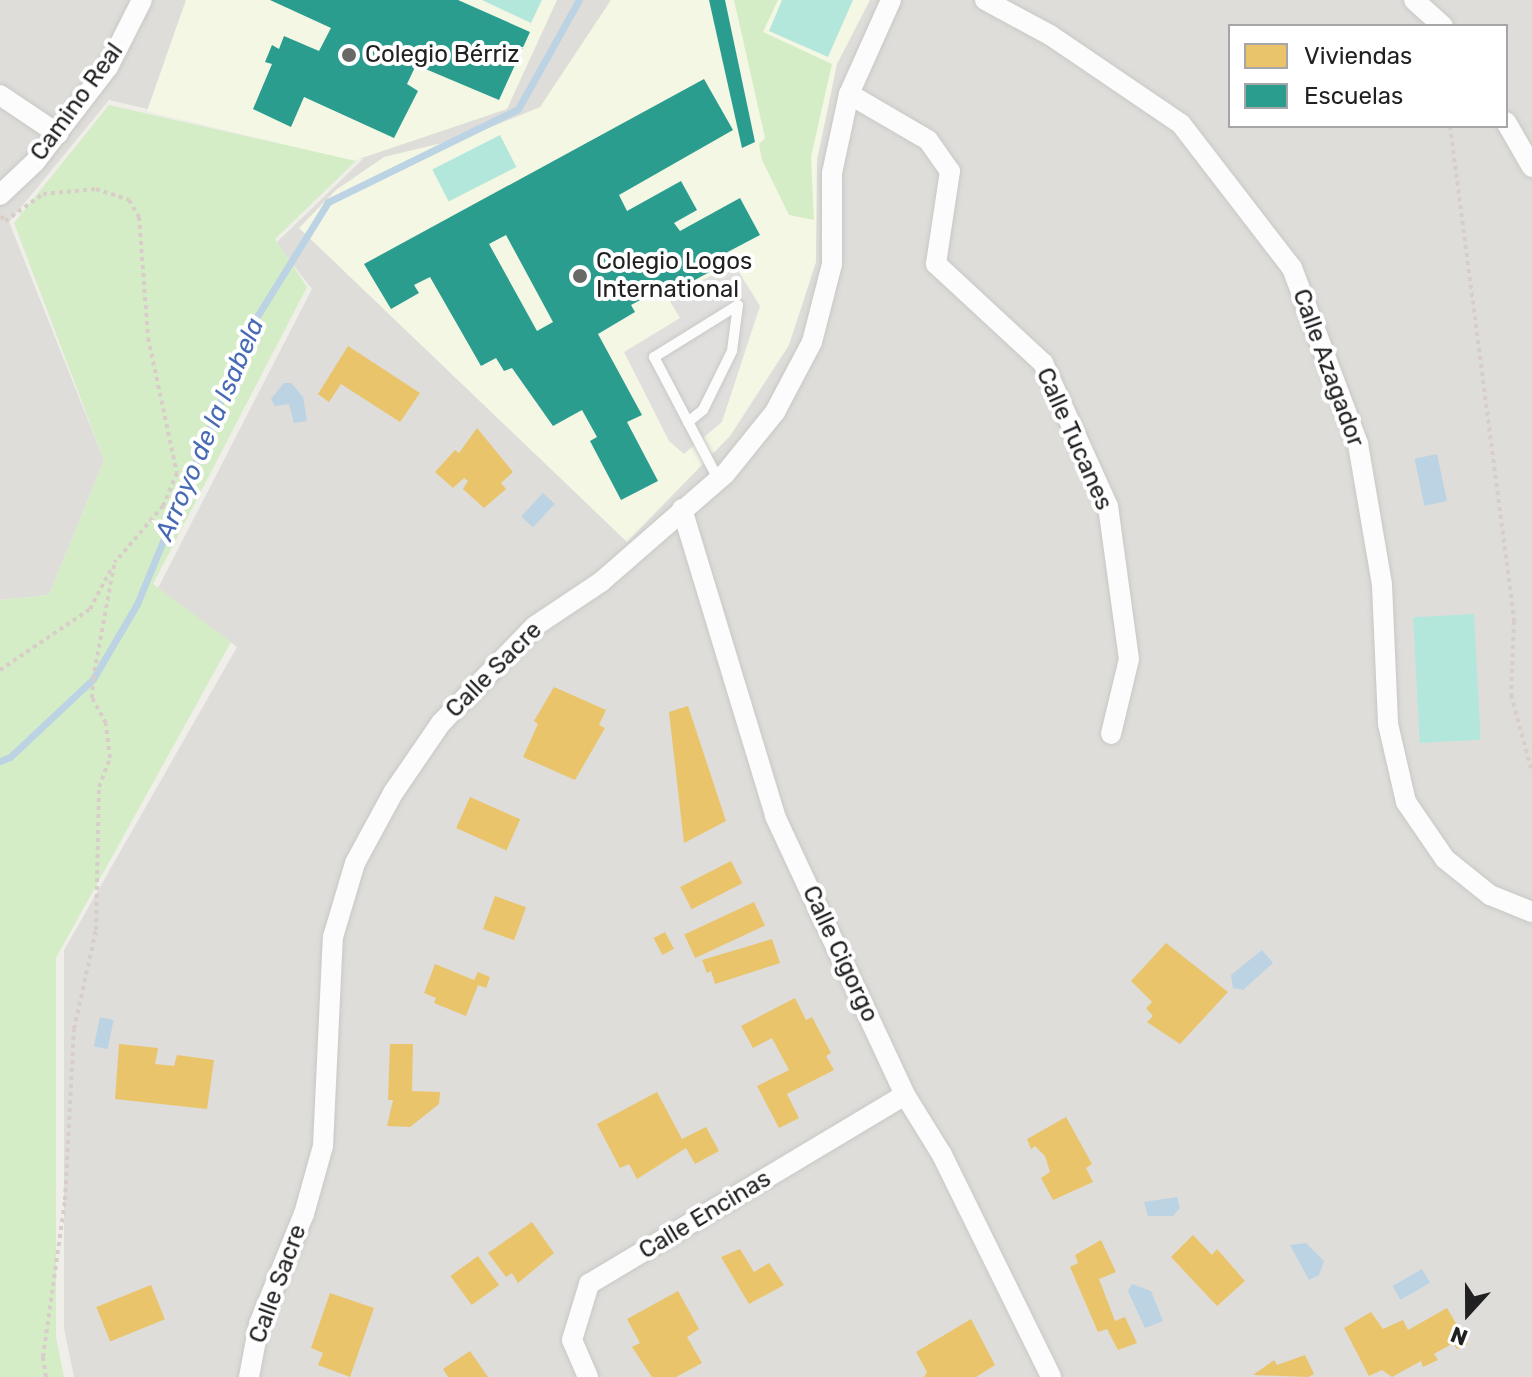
<!DOCTYPE html>
<meta charset="utf-8">
<style>
body{margin:0}
#map{position:relative;width:1532px;height:1377px;overflow:hidden;background:#efeee9;font-family:Rubik,sans-serif}
div>[style]{position:absolute}
[style*='--x']{left:calc(var(--x)*1px);top:calc(var(--y)*1px);width:calc(var(--w)*1px);rotate:calc(var(--a)*1deg)}
.residential>*{inset:0;background:#deddda}
.education>*{inset:0;background:#f5f7e5}
.grass>*{inset:0;background:#d5edc7}
.pitch>*{inset:0;background:#b4e7db;transform-origin:0 0}
.parking>*{inset:0;background:#e0dfdd}
.water>*{inset:0;background:#bcd3e3;transform-origin:0 0}
.homes>*{inset:0;background:#e9c46a;transform-origin:0 0}
.schools>*{inset:0;background:#2a9d8f}
.stream>*{height:7px;margin:-3.5px;padding:0 3.5px;transform-origin:3.5px;border-radius:3.5px;background:#bcd3e3}
.path>*{height:4px;margin-top:-2px;transform-origin:0;background:repeating-linear-gradient(90deg,#d8cdc8 0 4px,transparent 0 8px)}
.roads{filter:drop-shadow(0 0 2px #c8c8c5) drop-shadow(0 0 2px #c8c8c5)}
.lane>*{height:10px;margin:-5px;padding:0 5px;transform-origin:5px;border-radius:5px;background:#fdfcfc}
.street>*{height:20px;margin:-10px;padding:0 10px;transform-origin:10px;border-radius:10px;background:#fdfcfc}
.dots>*{width:22px;height:22px;translate:-50% -50%;box-sizing:border-box;border:4px solid #fff;border-radius:50%}
span{translate:-50% -50%;white-space:nowrap;text-align:center;line-height:1.15;-webkit-text-stroke:8px #fff;paint-order:stroke}
.poi-label{font-size:24px;color:#212121}
.left{translate:0 -50%;text-align:left}
.street-label{font-size:24px;color:#212121}
.water-label{font-size:26px;color:#496bb5;font-style:italic}
.legend{position:absolute;left:1228px;top:24px;width:280px;height:104px;box-sizing:border-box;background:#fff;border:2px solid #a6a6a6;margin:0;padding:10px 14px;list-style:none;font-size:24px;color:#212121}
.legend li{display:flex;align-items:center;gap:16px;height:40px}
.legend b{width:40px;border:2px solid #a6a6a6}
.north{position:absolute;left:1428px;top:1273px;width:80px;height:80px;-webkit-text-stroke:6px #fff;paint-order:stroke;rotate:201deg;font-size:22px;font-weight:700;line-height:32px;text-align:center;color:#212121}
.north::after{content:'';display:block;margin:auto;width:28px;height:36px;background:#212121;clip-path:polygon(50% 0,100% 100%,50% 72%,0 100%)}
</style>
<div id="map">
<div class="residential">
<div style="clip-path:polygon(evenodd,0 0,1532px 0,1532px 1377px,74px 1377px,64px 1328px,64px 950px,237px 647px,158px 588px,312px 289px,276px 243px,363px 159px,109px 100px,9px 222px,104px 460px,49px 595px,0 600px,0 0,1230px 26px,1506px 26px,1506px 126px,1230px 126px,1230px 26px)"></div>
</div>
<div class="education">
<div style="clip-path:polygon(186px 0,557px 0,507px 109px,353px 161px,147px 111px)"></div>
<div style="clip-path:polygon(611px 0,870px 0,837px 64px,817px 160px,816px 262px,789px 345px,730px 436px,627px 542px,299px 228px,336px 190px,384px 157px,467px 137px,540px 107px)"></div>
</div>
<div class="grass">
<div style="clip-path:polygon(734px 0,778px 0,763px 32px,832px 64px,811px 157px,814px 220px,789px 215px,762px 160px,759px 144px,765px 138px)"></div>
<div style="clip-path:polygon(109px 105px,356px 161px,275px 239px,307px 287px,153px 584px,231px 642px,56px 958px,56px 1337px,64px 1377px,0 1377px,0 600px,49px 595px,104px 460px,14px 223px)"></div>
</div>
<div class="pitch">
<div style="clip-path:polygon(482px 0,542px 0,531px 23px)"></div>
<div style="clip-path:polygon(782px 0,853px 0,828px 57px,769px 31px)"></div>
<div style="left:500px;top:135px;width:36px;height:76px;rotate:63deg"></div>
<div style="left:1474px;top:614px;width:126px;height:61px;rotate:87deg"></div>
</div>
<div class="parking">
<div style="clip-path:polygon(734px 264px,760px 306px,722px 422px,684px 454px,669px 441px,624px 352px,680px 318px,668px 298px)"></div>
</div>
<div class="water">
<div style="clip-path:polygon(284px 383px,291px 383px,303px 397px,307px 421px,294px 423px,289px 404px,275px 406px,271px 399px)"></div>
<div style="left:1437px;top:454px;width:48px;height:23px;rotate:78deg"></div>
<div style="left:543px;top:493px;width:16px;height:32px;rotate:43deg"></div>
<div style="clip-path:polygon(1262px 950px,1273px 963px,1243px 990px,1233px 988px,1231px 975px)"></div>
<div style="left:100px;top:1017px;width:14px;height:30px;rotate:12deg"></div>
<div style="clip-path:polygon(1177px 1197px,1180px 1208px,1173px 1216px,1148px 1216px,1144px 1202px)"></div>
<div style="clip-path:polygon(1306px 1243px,1324px 1261px,1319px 1275px,1309px 1280px,1290px 1245px)"></div>
<div style="left:1422px;top:1269px;width:16px;height:34px;rotate:60deg"></div>
<div style="clip-path:polygon(1132px 1284px,1151px 1291px,1163px 1321px,1145px 1328px,1128px 1291px)"></div>
</div>
<div class="homes">
<div style="clip-path:polygon(348px 346px,420px 393px,400px 422px,341px 384px,329px 402px,318px 394px)"></div>
<div style="clip-path:polygon(477px 428px,513px 472px,501px 483px,506px 489px,484px 508px,463px 489px,468px 481px,464px 478px,453px 488px,435px 472px,455px 450px,459px 453px)"></div>
<div style="clip-path:polygon(554px 687px,606px 710px,599px 725px,605px 728px,575px 780px,523px 757px,538px 724px,534px 721px)"></div>
<div style="clip-path:polygon(688px 706px,726px 821px,684px 843px,669px 712px)"></div>
<div style="left:470px;top:797px;width:55px;height:34px;rotate:24deg"></div>
<div style="left:731px;top:861px;width:25px;height:57px;rotate:63deg"></div>
<div style="left:495px;top:896px;width:33px;height:35px;rotate:20deg"></div>
<div style="left:754px;top:902px;width:26px;height:77px;rotate:65deg"></div>
<div style="left:665px;top:932px;width:19px;height:13px;rotate:62deg"></div>
<div style="clip-path:polygon(772px 939px,780px 963px,715px 984px,711px 971px,707px 973px,702px 960px)"></div>
<div style="clip-path:polygon(1166px 943px,1228px 992px,1180px 1044px,1147px 1022px,1153px 1016px,1146px 1008px,1152px 1002px,1131px 981px)"></div>
<div style="clip-path:polygon(435px 964px,474px 980px,478px 972px,490px 977px,486px 988px,478px 985px,466px 1016px,434px 1003px,436px 998px,424px 993px)"></div>
<div style="clip-path:polygon(795px 998px,806px 1020px,812px 1017px,831px 1053px,826px 1056px,834px 1070px,787px 1094px,799px 1118px,779px 1128px,757px 1086px,789px 1070px,772px 1038px,753px 1048px,741px 1026px)"></div>
<div style="clip-path:polygon(119px 1044px,158px 1048px,155px 1064px,174px 1066px,177px 1055px,214px 1060px,207px 1109px,115px 1099px)"></div>
<div style="clip-path:polygon(390px 1044px,413px 1044px,412px 1091px,440px 1092px,439px 1104px,410px 1127px,387px 1126px,393px 1100px,388px 1100px)"></div>
<div style="clip-path:polygon(657px 1092px,682px 1139px,706px 1127px,719px 1151px,695px 1164px,686px 1148px,637px 1179px,629px 1164px,620px 1168px,597px 1124px)"></div>
<div style="clip-path:polygon(1066px 1117px,1092px 1164px,1086px 1168px,1093px 1182px,1053px 1200px,1041px 1178px,1050px 1172px,1045px 1156px,1035px 1146px,1031px 1149px,1027px 1139px)"></div>
<div style="clip-path:polygon(532px 1222px,554px 1253px,518px 1283px,512px 1273px,506px 1277px,488px 1253px)"></div>
<div style="clip-path:polygon(1193px 1235px,1212px 1255px,1217px 1249px,1245px 1281px,1217px 1306px,1171px 1257px)"></div>
<div style="clip-path:polygon(1101px 1240px,1116px 1272px,1099px 1279px,1115px 1321px,1125px 1317px,1137px 1343px,1118px 1350px,1107px 1329px,1098px 1332px,1070px 1267px,1078px 1263px,1075px 1255px)"></div>
<div style="clip-path:polygon(740px 1249px,754px 1272px,769px 1263px,784px 1285px,749px 1304px,721px 1257px)"></div>
<div style="left:478px;top:1256px;width:36px;height:34px;rotate:54deg"></div>
<div style="left:151px;top:1285px;width:37px;height:59px;rotate:68deg"></div>
<div style="clip-path:polygon(678px 1291px,699px 1329px,687px 1337px,702px 1363px,676px 1377px,652px 1377px,632px 1347px,640px 1343px,627px 1319px)"></div>
<div style="clip-path:polygon(330px 1293px,374px 1308px,350px 1377px,318px 1365px,323px 1353px,311px 1348px)"></div>
<div style="clip-path:polygon(1447px 1308px,1468px 1344px,1457px 1349px,1453px 1343px,1434px 1354px,1438px 1360px,1423px 1367px,1421px 1361px,1392px 1377px,1382px 1370px,1369px 1376px,1344px 1328px,1371px 1312px,1383px 1329px,1403px 1320px,1408px 1330px)"></div>
<div style="clip-path:polygon(971px 1319px,995px 1365px,976px 1377px,924px 1377px,927px 1372px,916px 1352px)"></div>
<div style="clip-path:polygon(470px 1351px,488px 1377px,448px 1377px,443px 1369px)"></div>
<div style="clip-path:polygon(1305px 1355px,1314px 1374px,1308px 1377px,1253px 1375px,1274px 1360px,1277px 1365px)"></div>
</div>
<div class="schools">
<div style="clip-path:polygon(270px 0,458px 0,530px 32px,499px 100px,416px 65px,407px 84px,418px 91px,394px 138px,304px 97px,291px 127px,253px 109px,272px 64px,265px 62px,272px 45px,279px 49px,284px 36px,319px 51px,331px 28px)"></div>
<div style="clip-path:polygon(709px 0,725px 0,755px 142px,742px 148px)"></div>
<div style="clip-path:polygon(evenodd,704px 79px,733px 130px,619px 195px,627px 211px,681px 181px,697px 210px,674px 223px,680px 231px,740px 198px,760px 235px,722px 255px,726px 263px,660px 299px,655px 292px,631px 305px,635px 312px,598px 334px,642px 415px,627px 422px,658px 481px,621px 500px,590px 441px,597px 437px,582px 410px,553px 426px,512px 368px,504px 371px,496px 358px,481px 366px,430px 277px,414px 285px,419px 293px,391px 309px,364px 264px,704px 79px,506px 235px,553px 322px,537px 331px,489px 244px,506px 235px)"></div>
</div>
<div class="stream">
<div style="--x:0;--y:761;--w:11;--a:-22"></div>
<div style="--x:10;--y:757;--w:114;--a:-43.2"></div>
<div style="--x:93;--y:679;--w:87;--a:-59.6"></div>
<div style="--x:137;--y:604;--w:304;--a:-67.6"></div>
<div style="--x:253;--y:323;--w:142;--a:-58.2"></div>
<div style="--x:328;--y:202;--w:212;--a:-26.1"></div>
<div style="--x:518;--y:109;--w:125;--a:-60.8"></div>
</div>
<div class="path">
<div style="--x:1450;--y:126;--w:499;--a:82.6"></div>
<div style="--x:1514;--y:621;--w:74;--a:92.3"></div>
<div style="--x:1511;--y:695;--w:79;--a:74.6"></div>
<div style="--x:1;--y:216;--w:6;--a:51"></div>
<div style="--x:5;--y:221;--w:47;--a:-35.4"></div>
<div style="--x:43;--y:194;--w:53;--a:-5.4"></div>
<div style="--x:96;--y:189;--w:35;--a:18"></div>
<div style="--x:129;--y:200;--w:20;--a:60"></div>
<div style="--x:139;--y:217;--w:121;--a:85.7"></div>
<div style="--x:148;--y:338;--w:138;--a:77.9"></div>
<div style="--x:177;--y:473;--w:36;--a:113"></div>
<div style="--x:163;--y:506;--w:74;--a:130.6"></div>
<div style="--x:0;--y:670;--w:109;--a:-34.1"></div>
<div style="--x:90;--y:609;--w:45;--a:-62.3"></div>
<div style="--x:46;--y:1377;--w:20;--a:-99"></div>
<div style="--x:43;--y:1357;--w:159;--a:-82"></div>
<div style="--x:65;--y:1200;--w:171;--a:-87"></div>
<div style="--x:74;--y:1029;--w:101;--a:-77.5"></div>
<div style="--x:96;--y:930;--w:143;--a:-88.8"></div>
<div style="--x:99;--y:787;--w:31;--a:-69"></div>
<div style="--x:110;--y:758;--w:35;--a:-97"></div>
<div style="--x:106;--y:723;--w:29;--a:-119"></div>
<div style="--x:92;--y:698;--w:19;--a:-87"></div>
<div style="--x:93;--y:679;--w:121;--a:-79.5"></div>
</div>
<div class="roads">
<div class="lane">
<div style="--x:688;--y:422;--w:19;--a:-39"></div>
<div style="--x:703;--y:410;--w:66;--a:-63.8"></div>
<div style="--x:732;--y:351;--w:46;--a:-82.6"></div>
<div style="--x:738;--y:305;--w:99;--a:148.2"></div>
<div style="--x:654;--y:357;--w:138;--a:62.3"></div>
</div>
<div class="street">
<div style="--x:985;--y:0;--w:74;--a:28.3"></div>
<div style="--x:1050;--y:35;--w:158;--a:34.2"></div>
<div style="--x:1181;--y:124;--w:182;--a:52.4"></div>
<div style="--x:1292;--y:268;--w:188;--a:69.4"></div>
<div style="--x:1358;--y:444;--w:143;--a:80.3"></div>
<div style="--x:1382;--y:585;--w:139;--a:87.5"></div>
<div style="--x:1388;--y:724;--w:80;--a:77"></div>
<div style="--x:1406;--y:802;--w:69;--a:55.6"></div>
<div style="--x:1445;--y:859;--w:58;--a:38.7"></div>
<div style="--x:1490;--y:895;--w:45;--a:22"></div>
<div style="--x:1414;--y:0;--w:39;--a:42"></div>
<div style="--x:849;--y:94;--w:91;--a:30.2"></div>
<div style="--x:928;--y:140;--w:38;--a:55"></div>
<div style="--x:950;--y:171;--w:94;--a:98.6"></div>
<div style="--x:936;--y:264;--w:146;--a:42.8"></div>
<div style="--x:1043;--y:363;--w:157;--a:65.6"></div>
<div style="--x:1108;--y:506;--w:154;--a:82.2"></div>
<div style="--x:1129;--y:659;--w:77;--a:103.5"></div>
<div style="--x:0;--y:95;--w:70;--a:33.9"></div>
<div style="--x:1506;--y:122;--w:52;--a:60"></div>
<div style="--x:0;--y:195;--w:48;--a:-43.3"></div>
<div style="--x:35;--y:162;--w:120;--a:-52.5"></div>
<div style="--x:108;--y:67;--w:75;--a:-63.1"></div>
<div style="--x:682;--y:509;--w:321;--a:73.1"></div>
<div style="--x:775;--y:816;--w:308;--a:65"></div>
<div style="--x:905;--y:1095;--w:70;--a:58.3"></div>
<div style="--x:942;--y:1155;--w:247;--a:63.8"></div>
<div style="--x:249;--y:1377;--w:54;--a:-79.3"></div>
<div style="--x:259;--y:1324;--w:119;--a:-67.8"></div>
<div style="--x:304;--y:1214;--w:71;--a:-74.4"></div>
<div style="--x:323;--y:1146;--w:209;--a:-87.3"></div>
<div style="--x:333;--y:937;--w:77;--a:-73.4"></div>
<div style="--x:355;--y:863;--w:80;--a:-61.5"></div>
<div style="--x:393;--y:793;--w:85;--a:-55.6"></div>
<div style="--x:441;--y:723;--w:135;--a:-45.9"></div>
<div style="--x:535;--y:626;--w:79;--a:-33.7"></div>
<div style="--x:601;--y:582;--w:164;--a:-41.1"></div>
<div style="--x:725;--y:474;--w:80;--a:-51.1"></div>
<div style="--x:775;--y:412;--w:79;--a:-62.1"></div>
<div style="--x:812;--y:342;--w:81;--a:-75.6"></div>
<div style="--x:832;--y:264;--w:91;--a:-90"></div>
<div style="--x:832;--y:173;--w:81;--a:-77.9"></div>
<div style="--x:849;--y:94;--w:103;--a:-65.9"></div>
<div style="--x:588;--y:1377;--w:40;--a:-113.4"></div>
<div style="--x:572;--y:1340;--w:59;--a:-73.1"></div>
<div style="--x:589;--y:1284;--w:368;--a:-30.9"></div>
</div>
</div>
<div class="dots">
<div style="left:349px;top:55px;background:#696967"></div>
<div style="left:580px;top:276px;background:#696967"></div>
</div>
<div class="poi-label">
<span class="left" style="left:365px;top:55px">Colegio Bérriz</span>
<span class="left" style="left:596px;top:276px">Colegio Logos<br>International</span>
</div>
<div class="street-label">
<span style="left:77px;top:102px;rotate:-54deg">Camino Real</span>
<span style="left:1328px;top:368px;rotate:70deg">Calle Azagador</span>
<span style="left:1074px;top:439px;rotate:66deg">Calle Tucanes</span>
<span style="left:494px;top:670px;rotate:-45deg">Calle Sacre</span>
<span style="left:840px;top:954px;rotate:65deg">Calle Cigorgo</span>
<span style="left:705px;top:1215px;rotate:-31deg">Calle Encinas</span>
<span style="left:278px;top:1284px;rotate:-70deg">Calle Sacre</span>
</div>
<div class="water-label">
<span style="left:210px;top:429px;rotate:-67deg">Arroyo de la Isabela</span>
</div>
<ul class="legend">
<li><b style="height:22px;background:#e9c46a"></b>Viviendas</li>
<li><b style="height:22px;background:#2a9d8f"></b>Escuelas</li>
</ul>
<div class="north">N</div>
</div>
